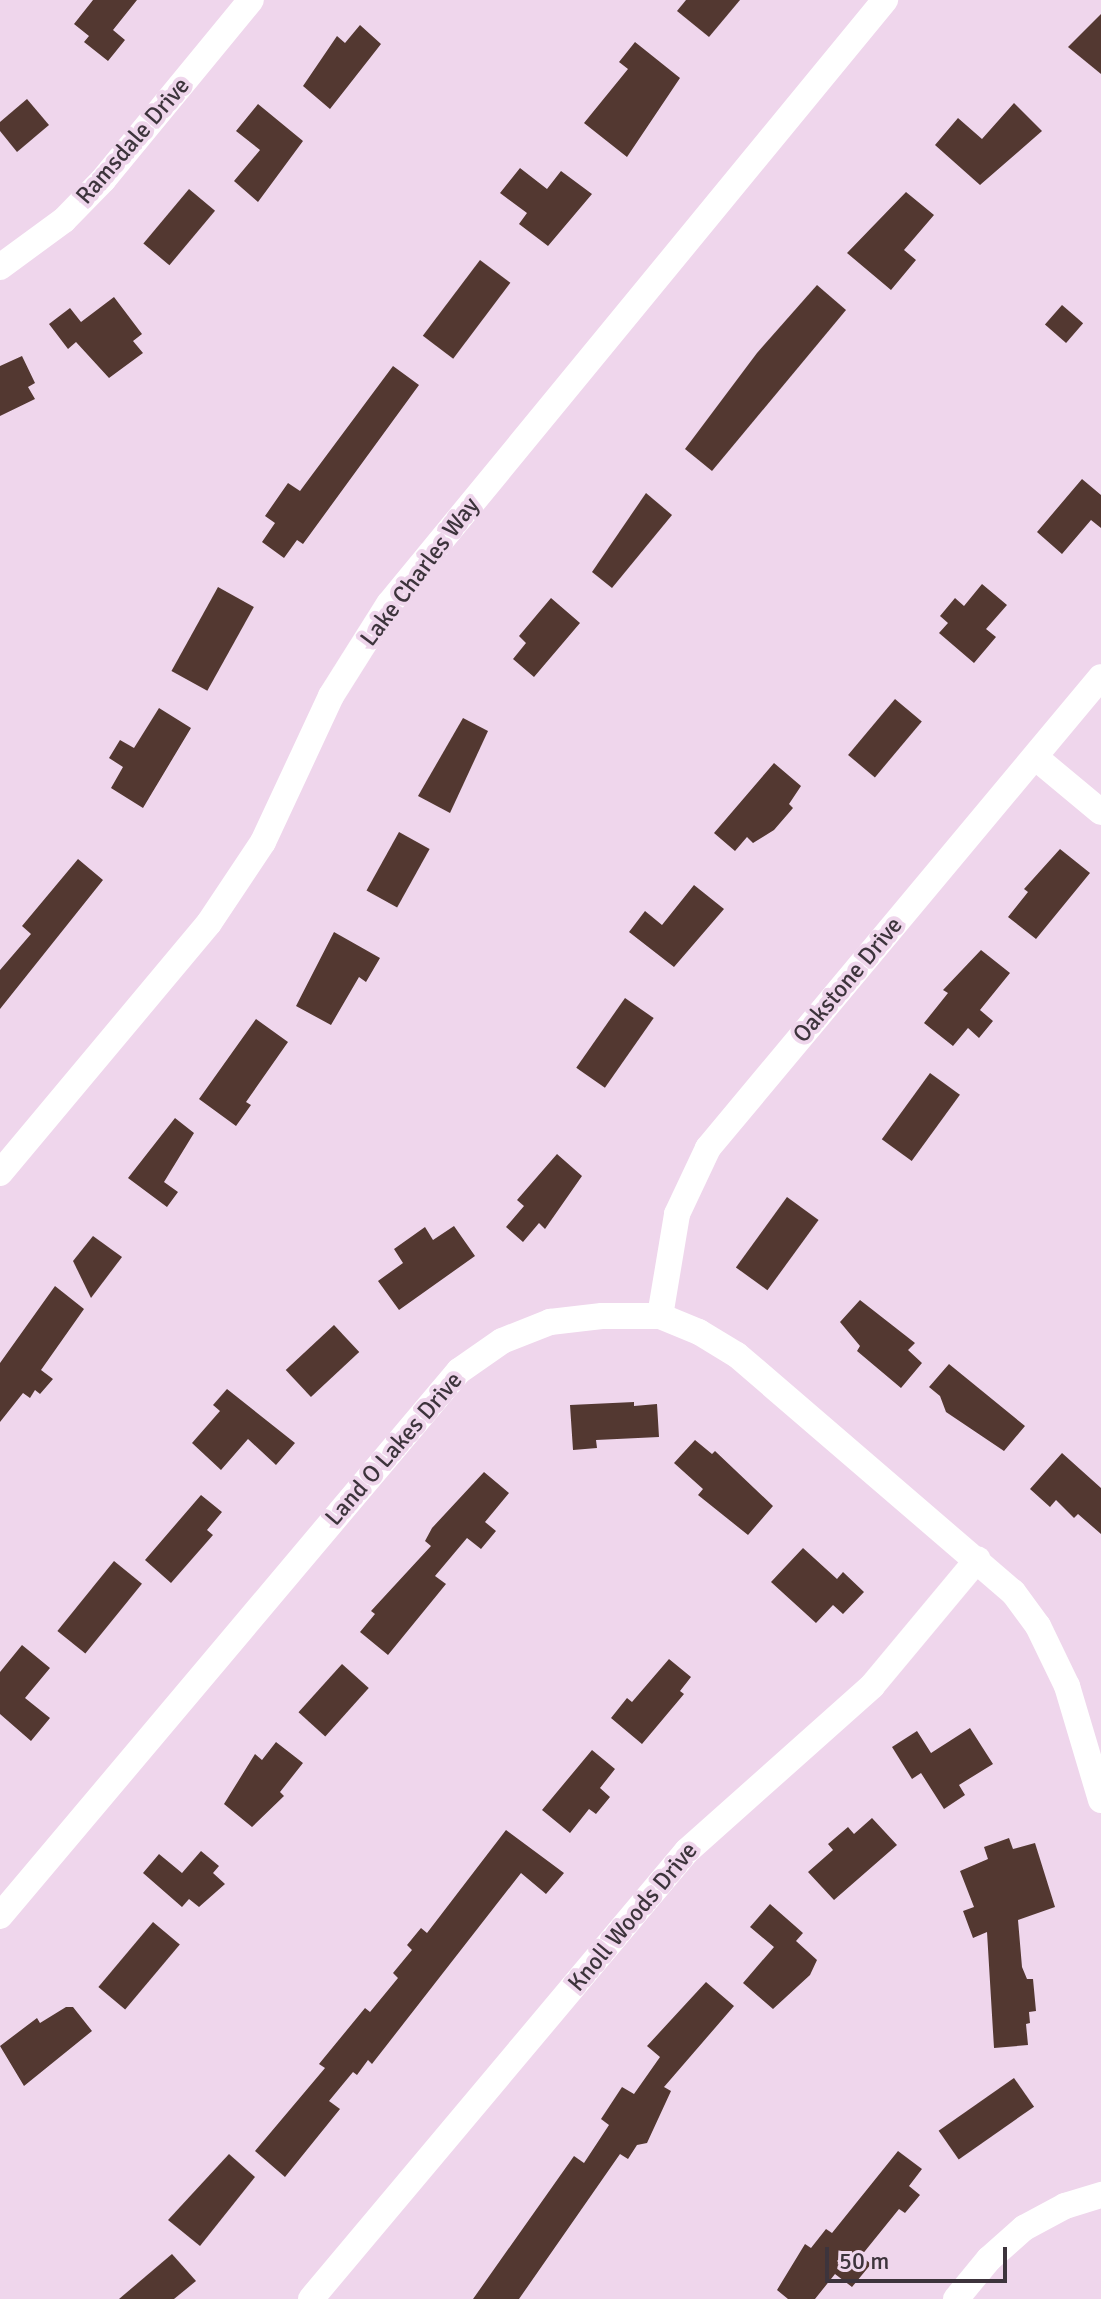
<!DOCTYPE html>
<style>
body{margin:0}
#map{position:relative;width:1101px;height:2299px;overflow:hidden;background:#efd6ec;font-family:Signika,sans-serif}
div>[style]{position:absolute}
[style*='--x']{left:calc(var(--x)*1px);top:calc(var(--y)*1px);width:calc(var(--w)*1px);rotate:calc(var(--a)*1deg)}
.building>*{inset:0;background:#533831;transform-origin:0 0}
.street>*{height:26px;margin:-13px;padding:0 13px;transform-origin:13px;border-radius:13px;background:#fff}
span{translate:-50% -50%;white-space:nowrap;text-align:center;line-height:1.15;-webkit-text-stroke:8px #efd6ec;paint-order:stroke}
.street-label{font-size:24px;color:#3d343c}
.scale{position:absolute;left:825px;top:2247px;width:182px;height:36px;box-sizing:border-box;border:4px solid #3d343c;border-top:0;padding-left:10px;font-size:24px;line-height:28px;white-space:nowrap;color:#3d343c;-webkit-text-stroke:6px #efd6ec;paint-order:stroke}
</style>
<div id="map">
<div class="building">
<div style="clip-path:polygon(93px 0,137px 0,113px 30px,125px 40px,108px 61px,84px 42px,89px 36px,74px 24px)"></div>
<div style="clip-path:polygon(686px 0,740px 0,709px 37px,677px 11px)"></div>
<div style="clip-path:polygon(1101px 14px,1101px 74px,1068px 47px)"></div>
<div style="clip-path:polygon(360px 25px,381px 44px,330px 109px,303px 86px,337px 36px,345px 43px)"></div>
<div style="clip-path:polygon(635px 42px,680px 78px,627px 157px,584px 123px,628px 69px,619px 62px)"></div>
<div style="clip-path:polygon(27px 99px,49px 125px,17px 152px,0 131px,0 122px)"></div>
<div style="clip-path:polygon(1014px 103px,1042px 131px,980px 185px,935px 145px,958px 118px,982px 139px)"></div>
<div style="clip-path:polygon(258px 104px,303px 141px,258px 202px,234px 181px,260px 150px,236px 131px)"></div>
<div style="clip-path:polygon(520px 168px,547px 189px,561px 171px,592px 194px,548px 246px,519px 224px,527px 213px,500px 193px)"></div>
<div style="left:189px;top:189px;width:34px;height:71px;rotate:40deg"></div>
<div style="clip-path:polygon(906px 192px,934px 215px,904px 250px,916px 260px,891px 290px,847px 253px)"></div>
<div style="left:480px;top:260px;width:38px;height:95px;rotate:37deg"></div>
<div style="clip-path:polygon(817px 285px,846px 310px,712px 471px,685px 449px,757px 353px)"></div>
<div style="clip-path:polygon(114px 297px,142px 334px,133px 341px,143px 353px,109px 378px,76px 342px,68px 349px,49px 324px,70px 308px,81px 322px)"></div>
<div style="left:1062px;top:305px;width:28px;height:26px;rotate:41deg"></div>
<div style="clip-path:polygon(22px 356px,35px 383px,28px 387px,35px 399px,0 416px,0 366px)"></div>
<div style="clip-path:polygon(393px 366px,419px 385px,303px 544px,297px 540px,284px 558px,262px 542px,275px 523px,265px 516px,288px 483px,300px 491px)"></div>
<div style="clip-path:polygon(1082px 479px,1101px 495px,1101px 528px,1091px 520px,1062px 554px,1037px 532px)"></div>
<div style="clip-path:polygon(646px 493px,672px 515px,612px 588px,592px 572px)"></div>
<div style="clip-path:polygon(982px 584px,1007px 605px,986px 629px,996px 637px,974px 663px,939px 633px,948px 623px,940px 616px,955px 598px,964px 606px)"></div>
<div style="left:218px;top:587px;width:41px;height:96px;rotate:29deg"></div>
<div style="clip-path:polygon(551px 598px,580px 623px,534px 677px,513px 659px,526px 643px,519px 636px)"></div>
<div style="left:895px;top:699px;width:35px;height:73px;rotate:40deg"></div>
<div style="clip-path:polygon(159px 708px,191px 728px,143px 808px,111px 788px,123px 767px,109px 758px,120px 740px,134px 748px)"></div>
<div style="clip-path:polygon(463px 718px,488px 731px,450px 813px,418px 796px)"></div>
<div style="clip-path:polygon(774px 763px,801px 786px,789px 804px,793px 808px,774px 830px,753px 843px,747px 837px,735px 851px,714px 833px)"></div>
<div style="left:399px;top:832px;width:35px;height:67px;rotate:29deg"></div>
<div style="clip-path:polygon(1060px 849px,1090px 873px,1036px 939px,1008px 917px,1028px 892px,1024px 889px)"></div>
<div style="clip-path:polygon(78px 859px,103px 880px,0 1009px,0 970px,31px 934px,22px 926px)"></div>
<div style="clip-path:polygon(694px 885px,724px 909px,674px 967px,629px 932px,645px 911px,662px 925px)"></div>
<div style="clip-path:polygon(334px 932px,380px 958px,366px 982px,359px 977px,331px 1025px,296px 1006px)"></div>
<div style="clip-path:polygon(981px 950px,1010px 973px,980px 1010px,993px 1021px,979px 1038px,968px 1028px,953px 1046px,924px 1023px,948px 993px,943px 990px)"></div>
<div style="left:625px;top:998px;width:35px;height:85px;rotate:35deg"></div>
<div style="clip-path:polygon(256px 1019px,288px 1042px,246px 1102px,251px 1105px,236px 1126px,199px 1099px)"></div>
<div style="left:930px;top:1073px;width:37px;height:82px;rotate:36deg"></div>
<div style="clip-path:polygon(175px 1118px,194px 1133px,164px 1182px,178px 1192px,167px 1207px,128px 1178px)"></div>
<div style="clip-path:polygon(557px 1154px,582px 1176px,545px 1229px,539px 1223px,523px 1242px,506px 1227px,524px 1206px,517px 1200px)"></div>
<div style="left:787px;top:1197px;width:39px;height:87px;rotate:36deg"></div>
<div style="clip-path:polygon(454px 1226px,475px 1256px,399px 1310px,378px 1281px,403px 1263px,394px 1249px,425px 1227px,433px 1240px)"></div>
<div style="clip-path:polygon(93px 1236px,122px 1257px,91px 1298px,73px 1261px)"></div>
<div style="clip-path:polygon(55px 1286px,84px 1309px,41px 1370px,53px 1379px,40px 1394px,35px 1390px,30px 1398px,23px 1393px,0 1422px,0 1363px)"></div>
<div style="clip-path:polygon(860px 1300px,915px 1343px,908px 1350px,922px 1363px,901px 1388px,857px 1351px,860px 1346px,840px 1322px)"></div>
<div style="left:334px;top:1325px;width:37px;height:66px;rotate:47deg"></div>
<div style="clip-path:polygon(949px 1364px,1025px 1426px,1004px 1451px,946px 1412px,940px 1396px,929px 1387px)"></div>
<div style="clip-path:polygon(227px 1389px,295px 1443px,276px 1465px,248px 1439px,221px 1470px,192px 1443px,220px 1411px,213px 1405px)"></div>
<div style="clip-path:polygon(634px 1402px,634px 1406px,657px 1404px,659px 1437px,596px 1440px,597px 1448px,573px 1450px,570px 1405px)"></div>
<div style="clip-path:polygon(695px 1440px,712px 1454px,715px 1451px,773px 1506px,748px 1535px,698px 1495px,703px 1489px,674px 1463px)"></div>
<div style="clip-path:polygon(1062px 1453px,1101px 1488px,1101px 1534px,1078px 1514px,1074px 1518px,1056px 1500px,1050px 1507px,1030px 1489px)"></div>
<div style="clip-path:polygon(484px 1472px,509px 1493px,485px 1522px,496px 1531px,481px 1549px,467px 1538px,435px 1576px,446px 1584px,388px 1655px,360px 1632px,375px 1614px,371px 1611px,431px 1546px,425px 1541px,432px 1528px)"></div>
<div style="clip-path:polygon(201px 1495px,222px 1512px,207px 1530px,213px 1535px,171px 1583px,145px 1560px)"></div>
<div style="clip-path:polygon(803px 1548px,837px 1579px,843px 1572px,864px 1592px,843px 1614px,833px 1605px,816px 1623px,771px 1582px)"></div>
<div style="left:114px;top:1561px;width:36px;height:90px;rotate:39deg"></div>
<div style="clip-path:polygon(22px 1645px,50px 1668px,25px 1698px,50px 1718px,31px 1741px,0 1714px,0 1672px)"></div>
<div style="clip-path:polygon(669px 1659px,691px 1677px,680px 1691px,684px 1694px,642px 1744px,611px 1718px,627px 1698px,632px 1702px)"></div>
<div style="left:342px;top:1664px;width:36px;height:65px;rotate:42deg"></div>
<div style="clip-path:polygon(970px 1728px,993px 1764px,959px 1785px,965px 1795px,944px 1809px,921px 1773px,912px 1779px,892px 1747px,917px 1731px,931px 1753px)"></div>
<div style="clip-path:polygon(276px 1742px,303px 1763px,280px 1792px,284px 1796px,252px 1827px,224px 1804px,255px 1754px,262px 1760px)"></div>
<div style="clip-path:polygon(592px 1750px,615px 1769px,600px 1788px,610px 1797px,596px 1814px,589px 1809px,570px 1833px,542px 1810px)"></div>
<div style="clip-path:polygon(872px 1818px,897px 1845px,834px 1900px,808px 1872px,833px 1850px,828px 1844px,848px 1827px,854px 1834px)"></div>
<div style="clip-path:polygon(506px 1830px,564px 1873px,546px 1894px,521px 1873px,372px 2064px,368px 2060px,357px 2075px,353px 2072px,329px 2101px,340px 2109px,285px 2177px,255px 2151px,325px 2068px,319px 2064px,365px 2008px,370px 2012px,398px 1978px,393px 1973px,412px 1950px,407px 1945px,421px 1928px,427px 1933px)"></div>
<div style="clip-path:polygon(1009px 1838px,1013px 1849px,1035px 1843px,1055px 1907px,1018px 1920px,1022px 1967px,1027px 1979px,1033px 1979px,1036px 2011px,1029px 2012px,1030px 2023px,1026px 2024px,1028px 2045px,994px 2048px,987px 1932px,973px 1938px,963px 1911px,974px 1907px,960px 1871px,988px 1859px,984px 1847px)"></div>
<div style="clip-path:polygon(201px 1851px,219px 1866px,213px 1873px,225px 1884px,199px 1907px,189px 1899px,182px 1907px,143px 1873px,159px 1854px,182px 1873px)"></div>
<div style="clip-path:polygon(770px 1904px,803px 1933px,796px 1941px,817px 1960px,810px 1975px,773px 2009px,743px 1983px,774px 1947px,750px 1927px)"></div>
<div style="left:153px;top:1922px;width:35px;height:85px;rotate:40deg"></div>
<div style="clip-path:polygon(706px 1982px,734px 2006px,664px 2087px,671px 2091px,647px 2143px,637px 2145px,628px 2159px,620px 2154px,519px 2299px,473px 2299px,574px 2156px,584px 2163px,609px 2125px,601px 2119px,622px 2087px,634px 2094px,660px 2057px,647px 2046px)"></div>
<div style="clip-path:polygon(66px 2007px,73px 2007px,92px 2031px,24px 2086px,0 2046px,37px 2018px,40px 2023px)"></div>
<div style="left:1014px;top:2078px;width:35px;height:92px;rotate:55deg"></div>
<div style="clip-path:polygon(898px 2151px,922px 2169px,909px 2186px,920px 2195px,905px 2213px,899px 2209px,861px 2256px,871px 2264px,852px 2287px,835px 2274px,815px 2299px,788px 2299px,777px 2290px,805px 2244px,811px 2248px,826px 2229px,832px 2233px)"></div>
<div style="clip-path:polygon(229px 2154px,255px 2177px,200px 2246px,168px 2220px)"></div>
<div style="clip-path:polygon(172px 2254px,196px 2281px,174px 2299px,119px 2299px)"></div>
</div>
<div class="street">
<div style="--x:0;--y:267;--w:79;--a:-36.3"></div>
<div style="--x:64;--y:220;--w:56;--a:-45.7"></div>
<div style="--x:103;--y:180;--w:233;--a:-50.6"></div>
<div style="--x:1035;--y:757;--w:86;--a:39.8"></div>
<div style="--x:0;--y:1173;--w:326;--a:-50.1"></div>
<div style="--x:209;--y:923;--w:97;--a:-56.3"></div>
<div style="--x:263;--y:842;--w:161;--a:-65"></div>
<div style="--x:331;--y:696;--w:109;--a:-57.8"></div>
<div style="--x:389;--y:604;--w:782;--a:-50.61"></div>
<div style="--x:660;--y:1316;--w:103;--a:-80.5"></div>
<div style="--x:677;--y:1214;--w:73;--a:-64.8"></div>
<div style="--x:708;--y:1148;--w:613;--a:-50.16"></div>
<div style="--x:0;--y:1916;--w:713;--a:-49.9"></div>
<div style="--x:459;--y:1371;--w:52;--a:-34.9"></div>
<div style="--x:502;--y:1341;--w:52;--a:-21.6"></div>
<div style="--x:550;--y:1322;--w:52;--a:-6.6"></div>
<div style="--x:602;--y:1316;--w:58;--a:0"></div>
<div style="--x:660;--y:1316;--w:42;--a:22.3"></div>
<div style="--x:699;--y:1332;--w:44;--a:31.2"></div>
<div style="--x:737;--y:1355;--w:364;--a:40.7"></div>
<div style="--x:1013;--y:1592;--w:42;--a:53.7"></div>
<div style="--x:1038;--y:1626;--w:67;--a:64.2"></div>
<div style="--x:1067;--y:1686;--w:119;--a:73.4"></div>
<div style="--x:311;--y:2299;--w:585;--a:-49.99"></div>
<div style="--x:687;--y:1851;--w:248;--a:-41.7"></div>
<div style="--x:872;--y:1686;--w:165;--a:-50.2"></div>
<div style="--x:956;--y:2299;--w:52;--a:-50.5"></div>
<div style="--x:989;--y:2259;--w:47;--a:-41.5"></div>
<div style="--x:1024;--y:2228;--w:47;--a:-28.2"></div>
<div style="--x:1065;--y:2206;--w:38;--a:-17"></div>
</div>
<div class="street-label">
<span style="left:133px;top:141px;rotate:-49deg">Ramsdale Drive</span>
<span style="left:420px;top:572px;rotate:-53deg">Lake Charles Way</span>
<span style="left:848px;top:980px;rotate:-50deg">Oakstone Drive</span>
<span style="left:394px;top:1449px;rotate:-49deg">Land O Lakes Drive</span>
<span style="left:633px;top:1917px;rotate:-50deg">Knoll Woods Drive</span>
</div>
<div class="scale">50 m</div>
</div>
